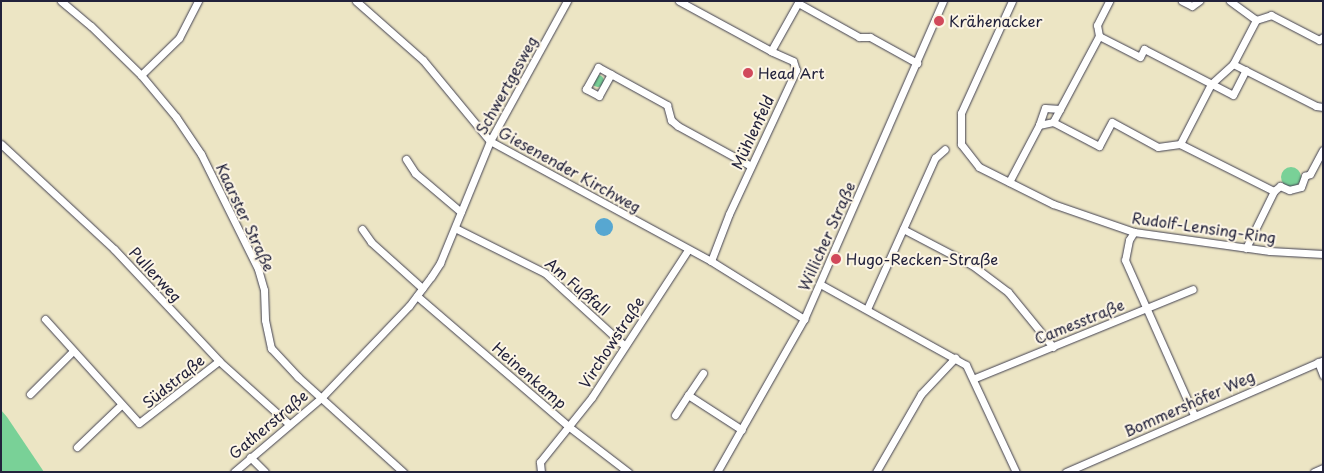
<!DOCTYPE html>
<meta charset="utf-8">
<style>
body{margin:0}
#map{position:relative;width:1324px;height:473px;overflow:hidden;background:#ece5c4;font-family:"Playpen Sans",sans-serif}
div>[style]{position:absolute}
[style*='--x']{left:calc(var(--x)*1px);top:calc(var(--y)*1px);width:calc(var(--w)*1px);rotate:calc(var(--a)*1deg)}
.green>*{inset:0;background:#79d197}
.round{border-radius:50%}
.water>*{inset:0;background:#57a7d1}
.roads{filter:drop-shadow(0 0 1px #403f50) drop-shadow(0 0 1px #403f50)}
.street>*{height:7px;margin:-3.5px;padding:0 3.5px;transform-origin:3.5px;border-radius:3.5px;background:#fff}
.dots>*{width:14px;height:14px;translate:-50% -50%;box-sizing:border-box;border:2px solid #fcf5e5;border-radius:50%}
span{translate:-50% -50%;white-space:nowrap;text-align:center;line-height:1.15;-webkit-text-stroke:4px #fcf5e5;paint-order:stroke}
.poi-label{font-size:15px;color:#22223b}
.left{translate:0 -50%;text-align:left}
.street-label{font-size:15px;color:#22223b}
.frame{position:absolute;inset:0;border:2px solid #22223b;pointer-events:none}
</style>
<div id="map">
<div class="green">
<div class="round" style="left:592px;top:75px;width:12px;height:12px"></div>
<div class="round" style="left:1281px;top:167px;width:20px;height:20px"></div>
<div style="clip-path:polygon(1px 410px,7px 417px,44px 472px,1px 472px)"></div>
</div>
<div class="water">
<div class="round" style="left:595px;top:218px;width:18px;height:18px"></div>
</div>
<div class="roads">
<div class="street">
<div style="--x:61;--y:1;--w:39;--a:40"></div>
<div style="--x:91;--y:26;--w:70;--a:44.4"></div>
<div style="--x:141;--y:75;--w:55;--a:50.2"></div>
<div style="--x:176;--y:117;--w:45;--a:56"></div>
<div style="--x:201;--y:154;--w:128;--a:63.6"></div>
<div style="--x:258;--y:269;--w:22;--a:74"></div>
<div style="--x:264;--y:290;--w:30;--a:88"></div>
<div style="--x:265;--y:320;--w:29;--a:78"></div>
<div style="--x:271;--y:348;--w:40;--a:47"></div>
<div style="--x:298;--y:377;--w:142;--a:42.1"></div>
<div style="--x:356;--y:1;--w:89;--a:41.4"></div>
<div style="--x:423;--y:60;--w:105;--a:50.4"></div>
<div style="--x:490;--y:141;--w:251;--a:28.5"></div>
<div style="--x:711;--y:261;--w:110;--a:31.9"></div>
<div style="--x:679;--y:1;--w:105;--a:28.5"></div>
<div style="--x:1012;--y:1;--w:123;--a:114.5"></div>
<div style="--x:961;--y:113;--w:31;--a:90"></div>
<div style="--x:961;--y:144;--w:29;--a:52"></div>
<div style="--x:979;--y:167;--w:83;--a:26.6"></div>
<div style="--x:1053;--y:204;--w:86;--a:19.1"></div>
<div style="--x:1134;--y:232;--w:137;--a:8"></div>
<div style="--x:1270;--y:251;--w:53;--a:3.2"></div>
<div style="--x:1182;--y:1;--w:11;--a:27"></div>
<div style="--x:1192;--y:6;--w:9;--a:-36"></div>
<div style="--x:1230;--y:1;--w:32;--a:36"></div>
<div style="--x:798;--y:3;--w:70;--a:29.1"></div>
<div style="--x:859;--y:37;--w:11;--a:0"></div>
<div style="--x:870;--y:37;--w:54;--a:29"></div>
<div style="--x:1256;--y:20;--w:16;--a:-18"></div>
<div style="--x:1271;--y:15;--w:54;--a:27.5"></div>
<div style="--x:1319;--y:40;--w:5;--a:-37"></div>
<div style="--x:1099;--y:36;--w:46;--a:27.1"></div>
<div style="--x:1140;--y:57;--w:9;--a:-63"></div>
<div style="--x:1144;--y:49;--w:100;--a:27.3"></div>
<div style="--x:1233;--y:95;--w:28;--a:-63"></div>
<div style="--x:1233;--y:64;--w:93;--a:26.8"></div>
<div style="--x:1316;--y:106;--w:7;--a:8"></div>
<div style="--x:611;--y:74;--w:25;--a:119"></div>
<div style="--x:599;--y:96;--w:15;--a:-152"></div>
<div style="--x:586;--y:89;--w:25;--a:-61"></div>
<div style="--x:598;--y:67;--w:79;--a:28.8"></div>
<div style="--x:667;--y:105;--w:16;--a:75"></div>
<div style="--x:671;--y:120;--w:9;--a:41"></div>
<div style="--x:678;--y:126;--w:83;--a:28.7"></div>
<div style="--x:141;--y:75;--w:53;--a:-44.2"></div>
<div style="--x:179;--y:38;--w:42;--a:-62.8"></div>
<div style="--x:1053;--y:122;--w:52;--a:27.6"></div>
<div style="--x:1099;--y:146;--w:27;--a:-62"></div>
<div style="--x:1112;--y:122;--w:52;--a:28.5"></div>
<div style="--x:1158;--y:147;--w:22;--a:-8"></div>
<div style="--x:1180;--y:144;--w:105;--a:26.6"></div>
<div style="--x:1039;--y:125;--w:18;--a:-71"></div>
<div style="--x:1045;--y:108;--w:15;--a:4"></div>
<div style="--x:1;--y:144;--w:154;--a:42.9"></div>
<div style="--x:114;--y:249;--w:154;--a:46.8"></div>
<div style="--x:219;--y:361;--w:94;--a:42"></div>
<div style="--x:1180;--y:144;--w:68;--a:-62.7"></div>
<div style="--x:1211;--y:84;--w:30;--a:-42"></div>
<div style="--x:1233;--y:64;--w:50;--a:-62.4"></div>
<div style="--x:406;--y:159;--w:17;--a:57"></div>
<div style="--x:415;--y:173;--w:60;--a:40.3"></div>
<div style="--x:1009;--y:182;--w:64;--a:-62.2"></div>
<div style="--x:1039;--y:125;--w:14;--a:-12"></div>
<div style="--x:1053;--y:122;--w:98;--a:-61.9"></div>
<div style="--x:1099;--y:36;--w:11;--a:-100"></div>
<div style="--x:1097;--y:25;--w:27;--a:-63"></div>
<div style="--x:455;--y:228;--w:101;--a:26.6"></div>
<div style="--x:545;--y:273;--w:108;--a:42.4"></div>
<div style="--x:362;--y:229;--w:16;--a:55"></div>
<div style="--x:371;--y:242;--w:69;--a:42"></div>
<div style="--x:903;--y:229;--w:78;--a:27.6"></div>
<div style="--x:972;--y:265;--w:45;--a:36.9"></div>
<div style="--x:1008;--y:292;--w:71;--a:50.7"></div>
<div style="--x:1134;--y:232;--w:9;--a:122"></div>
<div style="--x:1129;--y:240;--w:20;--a:101"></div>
<div style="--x:1125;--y:260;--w:170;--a:66"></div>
<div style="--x:1246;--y:248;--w:64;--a:-63.8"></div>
<div style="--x:1274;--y:191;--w:8;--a:-40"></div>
<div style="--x:1280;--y:186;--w:10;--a:24"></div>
<div style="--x:1289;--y:190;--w:12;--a:-14"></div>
<div style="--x:1301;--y:187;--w:12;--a:-70"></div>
<div style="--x:1305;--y:176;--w:5;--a:-22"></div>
<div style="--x:1310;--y:174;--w:27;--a:-62"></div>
<div style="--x:711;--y:261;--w:50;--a:-69"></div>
<div style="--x:729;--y:214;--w:159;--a:-65"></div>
<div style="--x:796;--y:70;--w:9;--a:-108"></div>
<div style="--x:793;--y:61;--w:24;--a:-156"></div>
<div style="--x:771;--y:51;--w:57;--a:-60.8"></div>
<div style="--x:820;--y:284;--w:167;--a:29"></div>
<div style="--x:966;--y:365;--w:118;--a:65"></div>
<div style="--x:417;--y:296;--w:199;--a:40.7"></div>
<div style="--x:568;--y:426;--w:76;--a:37.5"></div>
<div style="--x:867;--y:309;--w:166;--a:-65.8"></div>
<div style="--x:935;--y:158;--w:13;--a:-42"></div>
<div style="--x:45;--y:319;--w:140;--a:47.9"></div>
<div style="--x:139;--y:423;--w:101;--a:-37.8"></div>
<div style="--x:1318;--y:362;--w:14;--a:69"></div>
<div style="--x:703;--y:373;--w:27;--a:124"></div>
<div style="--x:688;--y:395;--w:64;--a:32.9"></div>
<div style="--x:975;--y:378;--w:235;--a:-22.2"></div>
<div style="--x:30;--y:394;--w:61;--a:-45"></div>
<div style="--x:675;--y:415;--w:24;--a:-57"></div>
<div style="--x:77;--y:447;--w:61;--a:-43.7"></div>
<div style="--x:250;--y:457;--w:21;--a:45"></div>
<div style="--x:234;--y:472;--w:114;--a:-40.4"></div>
<div style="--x:321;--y:398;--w:127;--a:-46.3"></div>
<div style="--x:409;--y:306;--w:36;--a:-53"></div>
<div style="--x:431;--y:277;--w:17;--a:-57"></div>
<div style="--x:440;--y:263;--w:132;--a:-67.7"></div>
<div style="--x:490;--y:141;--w:160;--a:-61.2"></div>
<div style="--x:541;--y:472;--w:10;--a:-96"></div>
<div style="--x:540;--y:462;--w:83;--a:-51.3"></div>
<div style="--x:592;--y:397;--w:176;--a:-56.9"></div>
<div style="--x:717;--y:472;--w:176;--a:-60.4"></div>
<div style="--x:804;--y:319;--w:347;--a:-66.4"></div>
<div style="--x:876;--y:472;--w:90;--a:-60"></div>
<div style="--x:921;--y:394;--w:50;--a:-46.6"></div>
<div style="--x:1066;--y:472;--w:280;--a:-23.5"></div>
<div style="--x:1314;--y:472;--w:10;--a:-24"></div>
</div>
</div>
<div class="dots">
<div style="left:939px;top:21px;background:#d1495b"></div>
<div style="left:748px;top:73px;background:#d1495b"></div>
<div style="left:836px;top:259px;background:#d1495b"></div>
</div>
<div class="poi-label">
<span class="left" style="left:949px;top:21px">Krähenacker</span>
<span class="left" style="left:758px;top:73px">Head Art</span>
<span class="left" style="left:846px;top:259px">Hugo-Recken-Straße</span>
</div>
<div class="street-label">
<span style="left:506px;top:85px;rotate:-61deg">Schwertgesweg</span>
<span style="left:752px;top:132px;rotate:-65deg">Mühlenfeld</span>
<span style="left:570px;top:169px;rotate:29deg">Giesenender Kirchweg</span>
<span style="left:246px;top:217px;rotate:65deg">Kaarster Straße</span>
<span style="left:1204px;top:227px;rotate:8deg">Rudolf-Lensing-Ring</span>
<span style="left:826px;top:236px;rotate:-66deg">Willicher Straße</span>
<span style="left:156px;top:274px;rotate:47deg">Pullerweg</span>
<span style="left:578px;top:286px;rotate:41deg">Am Fußfall</span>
<span style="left:1079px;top:321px;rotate:-22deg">Camesstraße</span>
<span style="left:611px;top:342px;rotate:-57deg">Virchowstraße</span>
<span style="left:530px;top:375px;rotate:41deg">Heinenkamp</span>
<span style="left:173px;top:381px;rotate:-39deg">Südstraße</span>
<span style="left:1189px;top:403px;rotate:-24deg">Bommershöfer Weg</span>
<span style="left:268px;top:424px;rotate:-40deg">Gatherstraße</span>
</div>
<div class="frame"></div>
</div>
